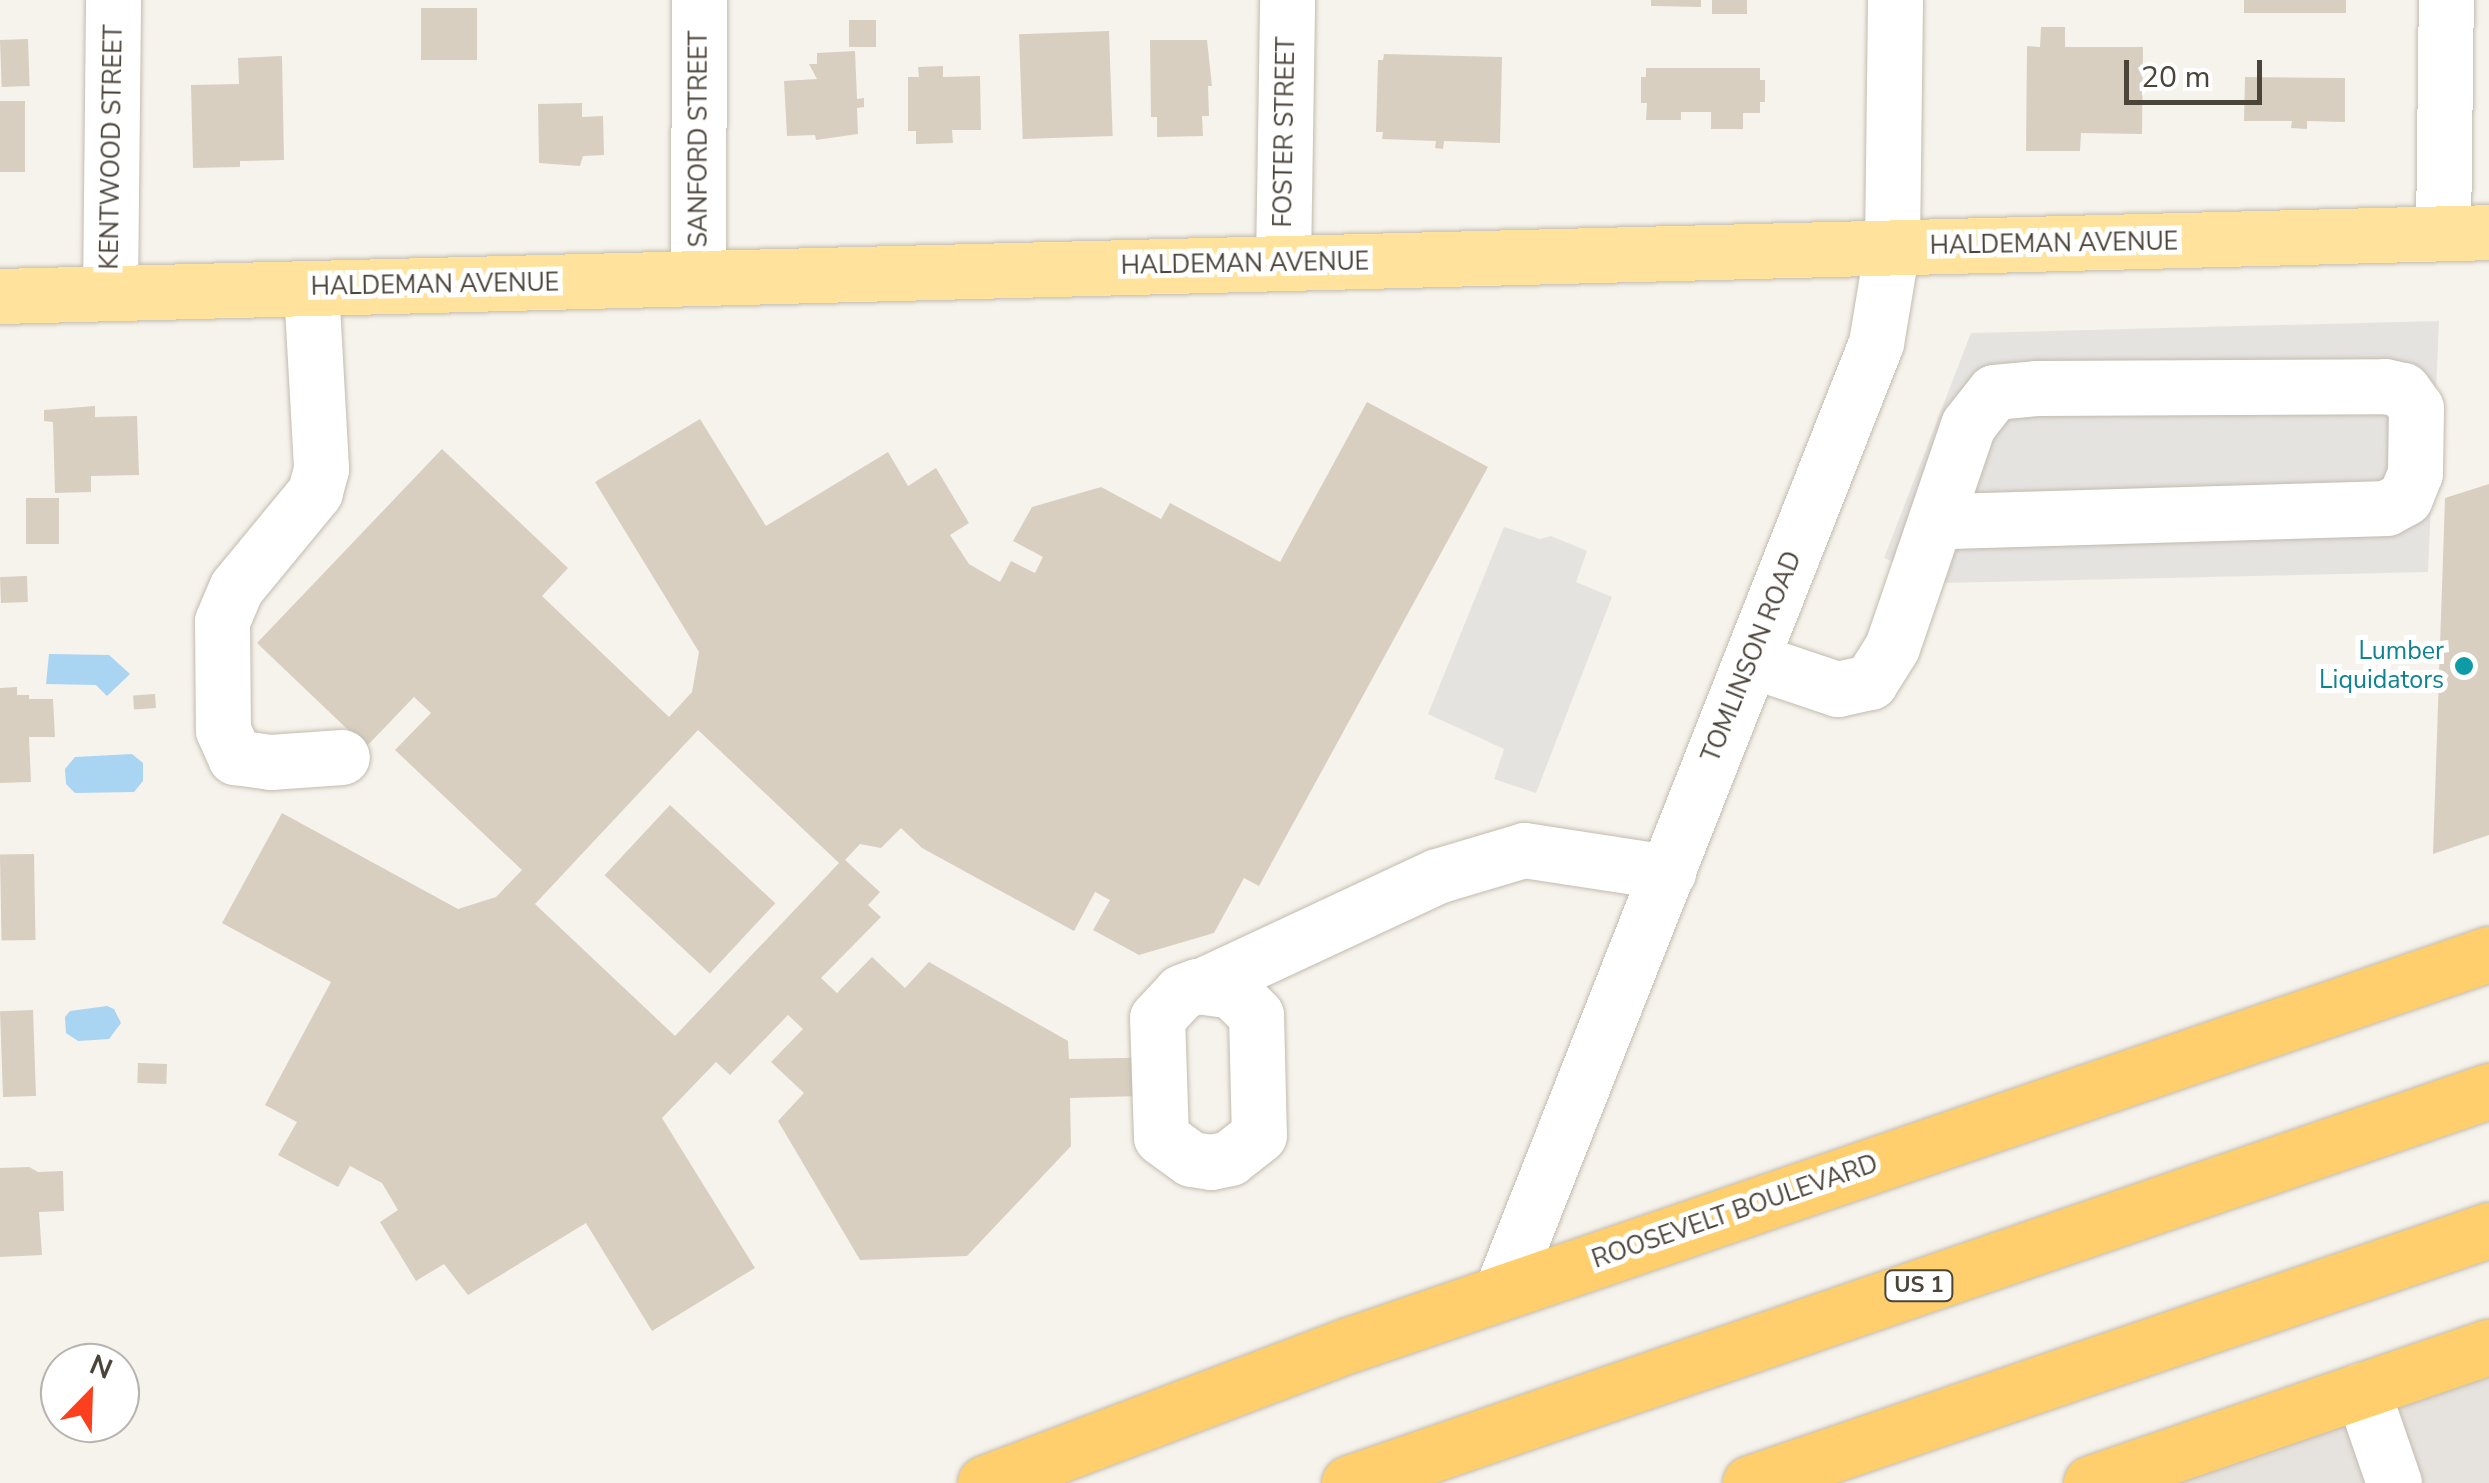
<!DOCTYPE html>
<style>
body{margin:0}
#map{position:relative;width:2489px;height:1483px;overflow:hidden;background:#f6f3ec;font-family:"Nunito Sans",sans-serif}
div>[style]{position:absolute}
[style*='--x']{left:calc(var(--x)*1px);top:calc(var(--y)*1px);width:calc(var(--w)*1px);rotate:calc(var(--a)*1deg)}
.industrial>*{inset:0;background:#e6e2dd}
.parking>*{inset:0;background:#e5e3e0}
.water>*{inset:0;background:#a9d4f2}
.building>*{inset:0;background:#d8cfc1;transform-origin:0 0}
.roads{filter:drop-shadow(0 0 2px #c2bbae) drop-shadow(0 0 2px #c2bbae)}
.minor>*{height:55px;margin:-27.5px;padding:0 27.5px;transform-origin:27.5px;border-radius:27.5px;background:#fff}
.major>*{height:55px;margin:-27.5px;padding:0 27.5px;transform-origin:27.5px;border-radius:27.5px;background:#ffe39c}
.highway>*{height:55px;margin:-27.5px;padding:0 27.5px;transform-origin:27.5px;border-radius:27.5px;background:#ffcf6e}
.dots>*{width:28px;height:28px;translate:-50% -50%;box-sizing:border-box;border:5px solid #fff;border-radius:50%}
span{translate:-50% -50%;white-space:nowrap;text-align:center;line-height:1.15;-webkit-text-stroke:10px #fff;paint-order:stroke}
.shield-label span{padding:2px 8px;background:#fff;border:2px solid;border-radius:8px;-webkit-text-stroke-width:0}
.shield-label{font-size:22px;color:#4b4439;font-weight:700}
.street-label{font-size:25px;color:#4b4439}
.culture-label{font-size:25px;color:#0d838f}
.right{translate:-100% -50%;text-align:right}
.north{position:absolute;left:40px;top:1343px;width:100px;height:100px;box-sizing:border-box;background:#fff;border:2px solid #b7b4b0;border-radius:50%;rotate:23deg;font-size:28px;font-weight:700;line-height:40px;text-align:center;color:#4b4439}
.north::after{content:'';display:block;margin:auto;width:35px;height:45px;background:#fc3f1d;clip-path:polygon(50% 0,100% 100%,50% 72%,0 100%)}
.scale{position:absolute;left:2124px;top:60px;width:138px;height:45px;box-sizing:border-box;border:5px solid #4b4439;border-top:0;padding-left:12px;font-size:30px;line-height:35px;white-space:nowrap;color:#4b4439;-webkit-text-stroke:8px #fff;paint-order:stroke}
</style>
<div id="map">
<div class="industrial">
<div style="clip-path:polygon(2489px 1347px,2489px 1483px,2096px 1483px)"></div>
</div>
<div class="parking">
<div style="clip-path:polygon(2439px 321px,2428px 572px,1943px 583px,1884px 558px,1971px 333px)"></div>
<div style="clip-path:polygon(1504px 527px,1540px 539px,1551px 536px,1587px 551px,1576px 582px,1612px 597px,1536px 793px,1494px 779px,1504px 749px,1428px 714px)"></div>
</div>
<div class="water">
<div style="clip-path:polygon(49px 654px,109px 655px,130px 674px,107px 696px,96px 685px,46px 684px)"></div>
<div style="clip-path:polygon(132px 754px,143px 763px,143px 781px,134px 792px,75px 793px,66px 784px,65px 769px,75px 757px)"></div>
<div style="clip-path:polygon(107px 1006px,114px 1009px,121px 1023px,109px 1039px,78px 1041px,66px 1033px,65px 1017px,70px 1011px)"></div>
</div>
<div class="building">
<div style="clip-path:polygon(1651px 0,1701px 0,1701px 7px,1651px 6px)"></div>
<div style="left:1712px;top:0;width:35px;height:14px"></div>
<div style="left:2244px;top:0;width:102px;height:13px"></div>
<div style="left:421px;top:8px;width:56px;height:52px"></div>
<div style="left:849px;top:20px;width:27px;height:27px"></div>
<div style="clip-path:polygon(2041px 27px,2065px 27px,2065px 47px,2143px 47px,2142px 134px,2081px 133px,2080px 151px,2026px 151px,2027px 46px,2040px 47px)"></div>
<div style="left:1109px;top:31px;width:105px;height:90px;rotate:88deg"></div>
<div style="left:28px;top:39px;width:47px;height:28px;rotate:88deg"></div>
<div style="clip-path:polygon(1150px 40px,1207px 40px,1212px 86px,1208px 86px,1209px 116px,1202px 116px,1203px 136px,1157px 137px,1157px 117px,1151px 117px)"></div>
<div style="clip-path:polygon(855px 51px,857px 99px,864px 98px,864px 107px,857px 108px,858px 134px,816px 140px,815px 135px,787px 136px,784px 81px,817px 79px,809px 64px,817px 64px,817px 53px)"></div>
<div style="clip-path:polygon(1384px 54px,1502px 57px,1500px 143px,1444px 141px,1443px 149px,1435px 148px,1436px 141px,1382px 139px,1383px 132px,1376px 132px,1378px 60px,1383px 60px)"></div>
<div style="clip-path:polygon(282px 56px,284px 160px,240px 161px,240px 167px,193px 168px,191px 85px,239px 84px,238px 58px)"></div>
<div style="clip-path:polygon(943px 66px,943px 77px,980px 76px,981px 130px,952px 130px,953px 143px,916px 144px,916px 131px,908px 131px,908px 77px,919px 77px,918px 67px)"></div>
<div style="clip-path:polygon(1646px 68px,1760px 68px,1760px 80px,1765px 80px,1765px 102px,1760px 102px,1760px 113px,1743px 113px,1743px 129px,1711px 129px,1711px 112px,1681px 112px,1681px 120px,1646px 120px,1647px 103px,1641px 103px,1641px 77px,1646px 77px)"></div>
<div style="clip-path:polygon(2245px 77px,2345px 78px,2345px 122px,2307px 121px,2307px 129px,2291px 128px,2292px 121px,2244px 121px)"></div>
<div style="left:0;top:101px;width:25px;height:71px"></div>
<div style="clip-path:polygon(582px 103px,582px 117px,603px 116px,604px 155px,583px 156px,580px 166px,539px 163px,538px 104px)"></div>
<div style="clip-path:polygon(evenodd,1367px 402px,1488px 467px,1259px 886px,1244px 878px,1214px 933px,1139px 955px,1093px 930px,1110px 900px,1095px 892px,1074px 931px,922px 848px,901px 828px,881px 848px,860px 844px,845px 860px,880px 892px,868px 905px,881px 917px,821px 978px,837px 993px,872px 957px,905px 988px,929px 962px,1068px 1041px,1069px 1059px,1174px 1057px,1175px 1095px,1070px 1098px,1071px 1146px,967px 1256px,860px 1260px,778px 1121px,804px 1093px,771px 1062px,803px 1029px,788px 1015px,730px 1075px,716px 1062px,662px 1118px,755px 1268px,652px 1331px,586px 1223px,468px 1295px,444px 1264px,416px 1281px,380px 1222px,398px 1210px,382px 1183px,350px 1166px,338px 1187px,278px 1155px,297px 1122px,265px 1105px,331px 982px,222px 923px,282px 813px,458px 909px,496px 897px,522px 870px,395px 750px,431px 713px,414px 697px,366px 747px,257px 643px,442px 449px,568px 568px,542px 596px,669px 717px,692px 692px,699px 652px,595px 482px,700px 419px,766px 526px,888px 452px,908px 486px,936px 468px,969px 523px,950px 535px,969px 564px,1000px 582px,1011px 561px,1035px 573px,1043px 557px,1013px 541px,1032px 507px,1101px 487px,1161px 519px,1170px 503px,1280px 562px,1367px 402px,698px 730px,839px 863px,675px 1036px,535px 904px,698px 730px)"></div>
<div style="clip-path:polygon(95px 406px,95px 417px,137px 416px,139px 475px,91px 476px,91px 492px,55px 493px,53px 422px,44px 421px,44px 410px)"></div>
<div style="clip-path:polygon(2489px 484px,2489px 835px,2433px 854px,2445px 498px)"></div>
<div style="left:26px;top:498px;width:33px;height:46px"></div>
<div style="left:27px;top:576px;width:26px;height:27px;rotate:88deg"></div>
<div style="clip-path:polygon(17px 687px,17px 695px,29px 695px,29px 699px,53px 699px,55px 737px,29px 737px,31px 782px,0 783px,0 688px)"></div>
<div style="left:155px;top:694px;width:14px;height:22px;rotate:86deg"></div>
<div style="left:670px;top:805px;width:144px;height:96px;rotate:43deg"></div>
<div style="left:34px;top:854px;width:86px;height:34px;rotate:89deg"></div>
<div style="left:33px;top:1010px;width:86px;height:33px;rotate:88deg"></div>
<div style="left:138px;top:1063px;width:29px;height:20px;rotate:2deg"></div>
<div style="clip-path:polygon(29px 1167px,38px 1172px,63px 1171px,64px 1211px,39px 1212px,42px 1255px,0 1257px,0 1168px)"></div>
</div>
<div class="roads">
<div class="minor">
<div style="--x:2443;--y:233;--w:233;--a:-89.3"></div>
<div style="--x:1283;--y:263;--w:263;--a:-89.1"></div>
<div style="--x:698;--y:278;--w:278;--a:-89.8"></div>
<div style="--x:311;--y:288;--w:181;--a:86.8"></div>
<div style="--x:321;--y:469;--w:24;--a:105"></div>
<div style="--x:315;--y:492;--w:124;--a:129.5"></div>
<div style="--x:236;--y:588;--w:36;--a:113"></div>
<div style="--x:222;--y:621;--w:109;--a:89.5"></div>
<div style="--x:223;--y:730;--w:30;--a:66"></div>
<div style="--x:235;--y:757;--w:35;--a:8"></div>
<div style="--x:270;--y:762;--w:72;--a:-4"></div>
<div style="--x:110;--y:293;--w:293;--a:-89.4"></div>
<div style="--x:1751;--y:660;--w:91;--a:18.6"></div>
<div style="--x:1837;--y:689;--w:34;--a:-12"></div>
<div style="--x:1870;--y:682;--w:41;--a:-57.8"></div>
<div style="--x:1892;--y:647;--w:235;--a:-71.1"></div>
<div style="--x:1968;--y:425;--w:42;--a:-51.8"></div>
<div style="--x:1994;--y:392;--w:42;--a:-5.4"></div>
<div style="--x:2036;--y:388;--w:349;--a:-0.3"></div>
<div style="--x:2385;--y:386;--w:18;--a:13"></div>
<div style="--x:2403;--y:390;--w:22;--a:54"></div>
<div style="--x:2416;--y:408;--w:65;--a:90.9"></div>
<div style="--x:2415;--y:473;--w:27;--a:112"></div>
<div style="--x:2405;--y:498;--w:21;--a:152"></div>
<div style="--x:2386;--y:508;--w:451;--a:178.3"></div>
<div style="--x:1197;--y:986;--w:35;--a:8"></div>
<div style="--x:1232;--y:991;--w:34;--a:45"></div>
<div style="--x:1256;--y:1015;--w:120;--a:88.6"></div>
<div style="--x:1259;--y:1135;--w:37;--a:142"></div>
<div style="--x:1230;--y:1158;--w:19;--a:168"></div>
<div style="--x:1211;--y:1162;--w:20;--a:-171"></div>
<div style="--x:1191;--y:1159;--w:37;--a:-144"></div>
<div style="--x:1161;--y:1137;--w:119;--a:-91.9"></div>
<div style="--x:1157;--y:1018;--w:35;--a:-47"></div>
<div style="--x:1181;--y:992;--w:17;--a:-21"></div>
<div style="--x:1201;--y:986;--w:260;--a:-25"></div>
<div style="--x:1437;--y:876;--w:91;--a:-16.6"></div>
<div style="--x:1524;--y:850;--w:146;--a:8.7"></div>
<div style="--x:1501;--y:1292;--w:1020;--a:-68.44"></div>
<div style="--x:1876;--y:343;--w:97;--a:-80.5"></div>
<div style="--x:1892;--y:247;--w:247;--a:-89.3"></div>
<div style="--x:2362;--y:1390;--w:98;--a:71"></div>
</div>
<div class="major">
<div style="--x:0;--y:296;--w:2490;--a:-1.47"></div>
</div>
<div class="highway">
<div style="--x:985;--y:1483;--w:389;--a:-20.8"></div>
<div style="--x:1349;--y:1345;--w:1205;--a:-18.93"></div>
<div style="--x:1349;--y:1483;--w:1206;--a:-18.98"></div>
<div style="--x:1750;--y:1483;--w:781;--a:-18.9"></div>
<div style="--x:2091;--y:1483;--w:421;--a:-18.9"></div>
</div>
</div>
<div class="dots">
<div style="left:2464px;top:666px;background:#0f9aa8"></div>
</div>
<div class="shield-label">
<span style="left:1919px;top:1286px">US 1</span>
</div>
<div class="street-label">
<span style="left:1285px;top:132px;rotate:-89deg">FOSTER STREET</span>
<span style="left:699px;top:139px;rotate:-90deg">SANFORD STREET</span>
<span style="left:112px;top:147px;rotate:-89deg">KENTWOOD STREET</span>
<span style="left:2054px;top:244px;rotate:-1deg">HALDEMAN AVENUE</span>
<span style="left:1245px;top:264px;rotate:-1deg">HALDEMAN AVENUE</span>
<span style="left:435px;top:285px;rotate:-1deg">HALDEMAN AVENUE</span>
<span style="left:1752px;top:657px;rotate:-68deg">TOMLINSON ROAD</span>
<span style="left:1735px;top:1212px;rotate:-19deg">ROOSEVELT BOULEVARD</span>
</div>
<div class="culture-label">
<span class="right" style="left:2444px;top:666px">Lumber<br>Liquidators</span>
</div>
<div class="north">N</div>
<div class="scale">20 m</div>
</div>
